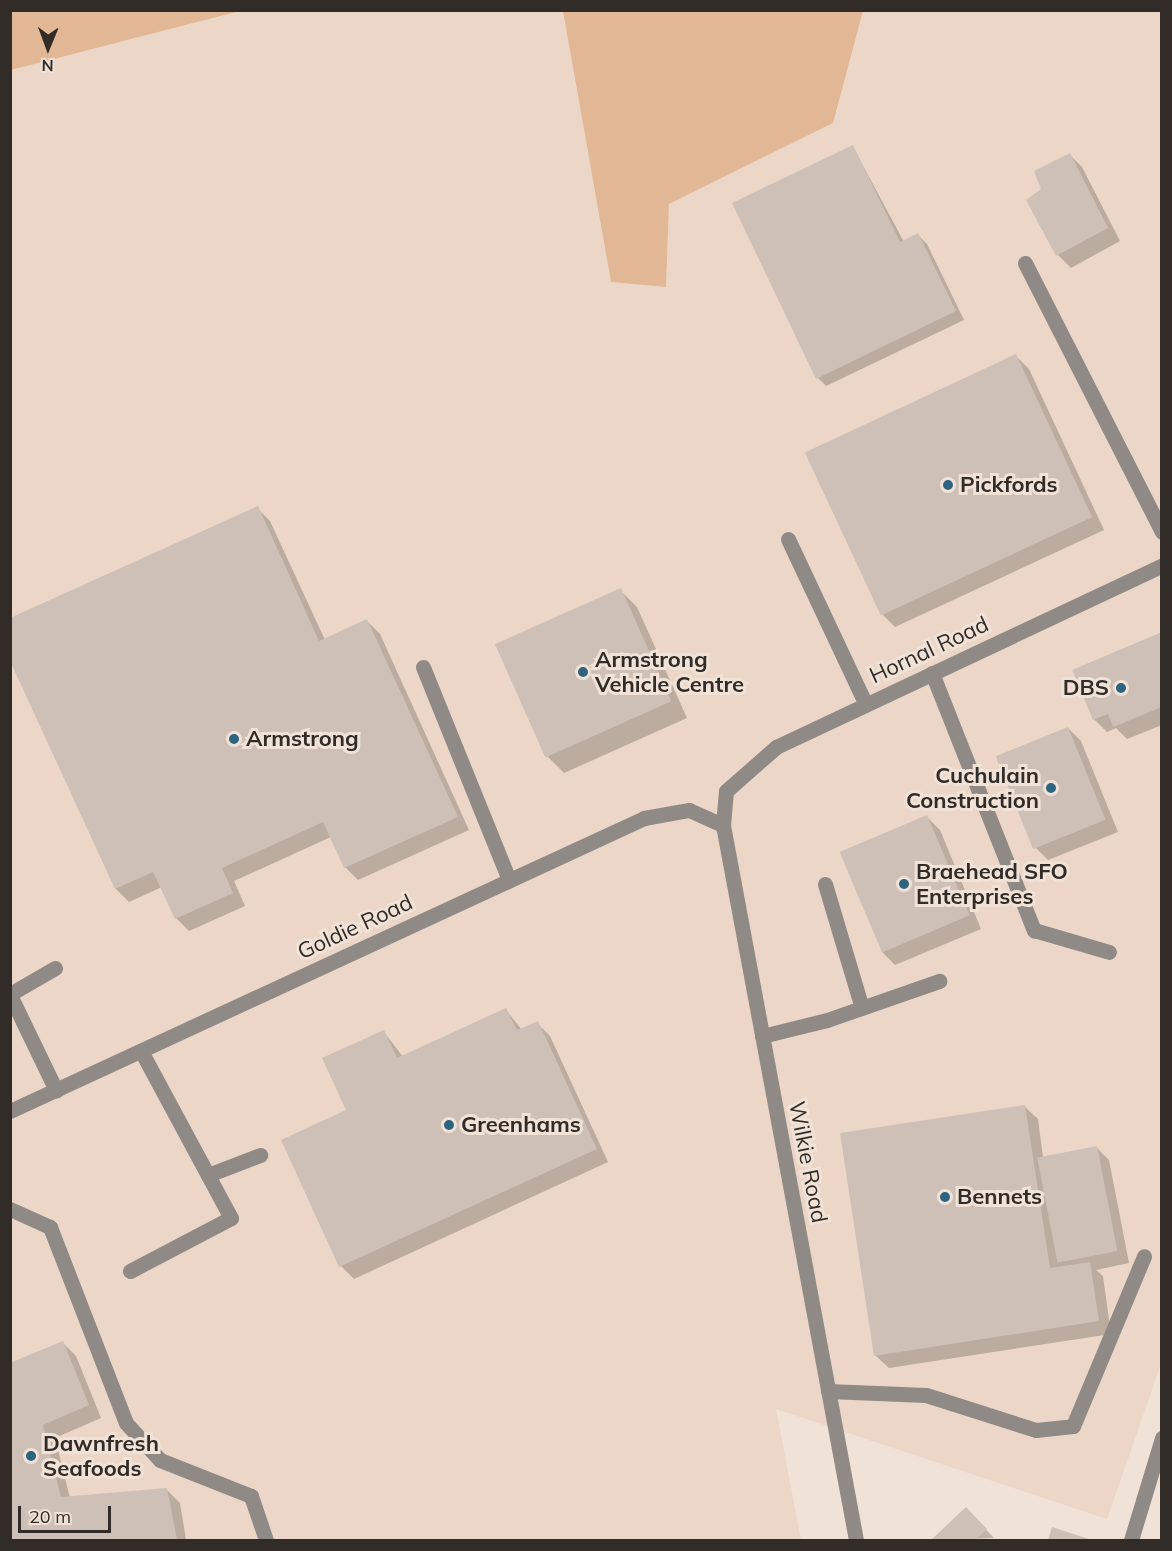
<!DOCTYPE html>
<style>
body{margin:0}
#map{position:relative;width:1172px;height:1551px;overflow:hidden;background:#f0e2d7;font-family:Mulish,sans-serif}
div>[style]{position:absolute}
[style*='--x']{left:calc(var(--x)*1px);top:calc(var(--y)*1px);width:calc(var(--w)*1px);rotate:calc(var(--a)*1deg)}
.built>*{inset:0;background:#ebd6c7}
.green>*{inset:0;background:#e2b796}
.shadow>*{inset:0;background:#0003}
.building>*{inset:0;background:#cec0b6;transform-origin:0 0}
.minor>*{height:15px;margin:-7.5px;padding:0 7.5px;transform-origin:7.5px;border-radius:7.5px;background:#908a86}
.dots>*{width:16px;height:16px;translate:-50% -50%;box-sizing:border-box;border:3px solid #f0e2d7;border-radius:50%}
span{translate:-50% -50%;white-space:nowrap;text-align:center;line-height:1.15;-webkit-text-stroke:6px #f0e2d7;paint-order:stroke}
.poi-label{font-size:22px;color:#322c28;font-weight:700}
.left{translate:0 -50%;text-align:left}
.right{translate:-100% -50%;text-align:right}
.street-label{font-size:22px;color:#322c28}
.frame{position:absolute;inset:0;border:12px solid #322c28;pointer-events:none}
.north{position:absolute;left:18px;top:18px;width:60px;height:60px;-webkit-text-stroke:4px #f0e2d7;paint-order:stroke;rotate:181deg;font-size:16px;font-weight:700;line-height:24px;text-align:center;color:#322c28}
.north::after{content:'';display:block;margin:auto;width:21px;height:27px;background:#322c28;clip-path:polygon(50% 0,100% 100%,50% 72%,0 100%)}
.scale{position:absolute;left:18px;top:1506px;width:93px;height:27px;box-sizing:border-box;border:3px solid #322c28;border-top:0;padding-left:8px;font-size:18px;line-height:21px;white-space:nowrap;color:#322c28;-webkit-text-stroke:4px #f0e2d7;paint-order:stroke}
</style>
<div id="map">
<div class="built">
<div style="clip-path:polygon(240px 11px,563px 11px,611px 282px,666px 287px,669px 204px,833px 123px,863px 11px,1161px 11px,1162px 1361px,1107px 1519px,776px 1409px,801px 1540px,11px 1540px,11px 70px)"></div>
</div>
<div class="green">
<div style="clip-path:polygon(11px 10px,240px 10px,240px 11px,11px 70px)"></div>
<div style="clip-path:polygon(563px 11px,563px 10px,863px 11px,833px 123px,669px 204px,666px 287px,611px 282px)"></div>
</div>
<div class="shadow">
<div style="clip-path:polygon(853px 147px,904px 242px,918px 235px,927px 244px,964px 320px,826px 386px,818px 378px)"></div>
<div style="clip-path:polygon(1069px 154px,1082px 167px,1120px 241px,1071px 268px,1058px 255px,1042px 189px)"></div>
<div style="clip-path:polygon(1016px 356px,1029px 369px,1104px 530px,895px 627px,882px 614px)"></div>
<div style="clip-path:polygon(257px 508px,270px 521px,325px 640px,367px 621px,380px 634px,469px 830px,358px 880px,345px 867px,331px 837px,234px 881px,245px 906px,189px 931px,176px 918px,162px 887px,129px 902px,116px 889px,10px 657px)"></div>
<div style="clip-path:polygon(620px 590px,637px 607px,687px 718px,564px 773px,547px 756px)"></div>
<div style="clip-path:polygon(1162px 634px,1162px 725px,1127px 739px,1116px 728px,1107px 732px,1094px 719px)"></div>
<div style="clip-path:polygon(1068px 728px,1081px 741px,1118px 832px,1048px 860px,1035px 847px)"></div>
<div style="clip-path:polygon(927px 817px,940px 830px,981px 929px,895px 965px,882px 952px)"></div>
<div style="clip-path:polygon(506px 1010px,522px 1030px,537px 1023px,550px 1036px,608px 1162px,354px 1279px,341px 1266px,348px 1111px,384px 1032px,403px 1057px)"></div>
<div style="clip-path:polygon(1024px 1106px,1038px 1119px,1043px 1157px,1096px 1147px,1109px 1160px,1129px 1263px,1096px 1270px,1103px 1276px,1111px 1334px,889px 1368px,875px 1355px)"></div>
<div style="clip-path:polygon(63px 1343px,76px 1356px,101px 1418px,55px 1438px,70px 1498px,167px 1490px,180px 1503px,186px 1540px,10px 1540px,10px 1364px)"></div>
<div style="clip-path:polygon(966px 1509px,994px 1538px,934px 1540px)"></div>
<div style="clip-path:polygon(1053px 1529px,1089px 1540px,1049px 1540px)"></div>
</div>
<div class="building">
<div style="clip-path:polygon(853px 145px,900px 242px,918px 233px,956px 311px,816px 379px,732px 203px)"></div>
<div style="clip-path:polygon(1070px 153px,1108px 228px,1056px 256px,1026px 200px,1041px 189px,1034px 171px)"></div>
<div style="left:1016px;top:354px;width:180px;height:233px;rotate:65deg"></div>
<div style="clip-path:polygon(258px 506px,319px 641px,367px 619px,458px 817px,344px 868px,323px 822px,222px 868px,233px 893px,175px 919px,153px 872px,115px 889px,10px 661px,10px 618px)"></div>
<div style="left:621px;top:588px;width:124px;height:138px;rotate:66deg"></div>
<div style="clip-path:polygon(1162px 632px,1162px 707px,1113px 727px,1108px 714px,1093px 720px,1072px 670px)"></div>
<div style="left:1068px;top:727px;width:100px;height:78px;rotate:68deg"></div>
<div style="left:927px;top:815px;width:109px;height:95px;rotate:67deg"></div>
<div style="clip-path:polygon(506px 1008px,517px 1030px,538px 1021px,597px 1149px,339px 1267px,281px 1140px,346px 1110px,322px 1058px,384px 1030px,397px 1058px)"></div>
<div style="clip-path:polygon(1025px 1105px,1050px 1268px,1090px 1262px,1099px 1321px,874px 1356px,840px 1133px)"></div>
<div style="left:1097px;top:1146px;width:107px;height:61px;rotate:79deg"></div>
<div style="clip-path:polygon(63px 1341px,89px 1405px,43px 1425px,61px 1497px,167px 1488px,177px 1540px,10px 1540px,10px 1363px)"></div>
<div style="clip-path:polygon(966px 1507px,987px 1529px,975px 1540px,931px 1540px)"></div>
<div style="clip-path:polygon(1052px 1527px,1092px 1540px,1048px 1540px)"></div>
</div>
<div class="minor">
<div style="--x:1025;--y:263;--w:302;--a:63"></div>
<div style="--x:788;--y:539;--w:183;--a:64.8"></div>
<div style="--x:423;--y:667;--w:230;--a:68"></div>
<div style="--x:932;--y:673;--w:277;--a:68.4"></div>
<div style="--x:1034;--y:930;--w:78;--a:16.3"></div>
<div style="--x:825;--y:884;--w:129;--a:73.4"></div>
<div style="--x:10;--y:994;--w:52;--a:-30"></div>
<div style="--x:10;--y:995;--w:106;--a:64.2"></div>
<div style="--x:762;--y:1036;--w:67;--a:-13.8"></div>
<div style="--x:827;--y:1020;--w:119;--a:-19.2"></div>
<div style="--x:10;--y:1111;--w:698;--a:-24.8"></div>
<div style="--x:644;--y:818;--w:46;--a:-10.1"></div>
<div style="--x:689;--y:810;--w:37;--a:24"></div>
<div style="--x:208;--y:1175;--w:56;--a:-21"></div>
<div style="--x:10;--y:1209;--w:44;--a:24.2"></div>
<div style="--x:50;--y:1227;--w:210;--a:68.8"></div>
<div style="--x:126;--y:1423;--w:50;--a:47.4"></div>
<div style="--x:160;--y:1460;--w:98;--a:21.6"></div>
<div style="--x:251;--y:1496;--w:46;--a:71.2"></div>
<div style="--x:130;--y:1271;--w:114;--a:-27.7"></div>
<div style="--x:231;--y:1218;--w:190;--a:-118.3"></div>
<div style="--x:828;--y:1391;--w:98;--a:2.3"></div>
<div style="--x:926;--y:1395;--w:115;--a:17.7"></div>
<div style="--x:1036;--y:1430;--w:37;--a:-6"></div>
<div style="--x:1073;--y:1426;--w:184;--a:-67.3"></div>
<div style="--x:856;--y:1540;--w:727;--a:-100.54"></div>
<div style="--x:723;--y:825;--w:34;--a:-85"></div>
<div style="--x:726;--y:791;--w:67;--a:-41.3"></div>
<div style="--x:776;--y:747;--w:427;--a:-25.2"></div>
<div style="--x:1131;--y:1540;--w:107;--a:-73.1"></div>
</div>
<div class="dots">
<div style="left:948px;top:485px;background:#2e647f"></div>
<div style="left:583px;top:672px;background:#2e647f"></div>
<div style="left:1121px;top:688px;background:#2e647f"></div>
<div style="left:234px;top:739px;background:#2e647f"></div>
<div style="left:1051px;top:788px;background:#2e647f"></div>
<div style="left:904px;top:884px;background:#2e647f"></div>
<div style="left:449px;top:1125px;background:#2e647f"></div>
<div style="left:945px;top:1197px;background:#2e647f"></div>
<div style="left:31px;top:1456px;background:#2e647f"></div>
</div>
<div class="poi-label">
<span class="left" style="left:960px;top:485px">Pickfords</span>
<span class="left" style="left:595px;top:672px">Armstrong<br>Vehicle Centre</span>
<span class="right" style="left:1109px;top:688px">DBS</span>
<span class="left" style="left:246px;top:739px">Armstrong</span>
<span class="right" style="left:1039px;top:788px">Cuchulain<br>Construction</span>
<span class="left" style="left:916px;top:884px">Braehead SFO<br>Enterprises</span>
<span class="left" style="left:461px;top:1125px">Greenhams</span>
<span class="left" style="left:957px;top:1197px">Bennets</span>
<span class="left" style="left:43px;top:1456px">Dawnfresh<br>Seafoods</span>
</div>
<div class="street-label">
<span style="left:929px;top:650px;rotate:-25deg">Hornal Road</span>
<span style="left:355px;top:927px;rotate:-25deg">Goldie Road</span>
<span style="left:808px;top:1162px;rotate:79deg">Wilkie Road</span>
</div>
<div class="frame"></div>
<div class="north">N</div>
<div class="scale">20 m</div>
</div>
